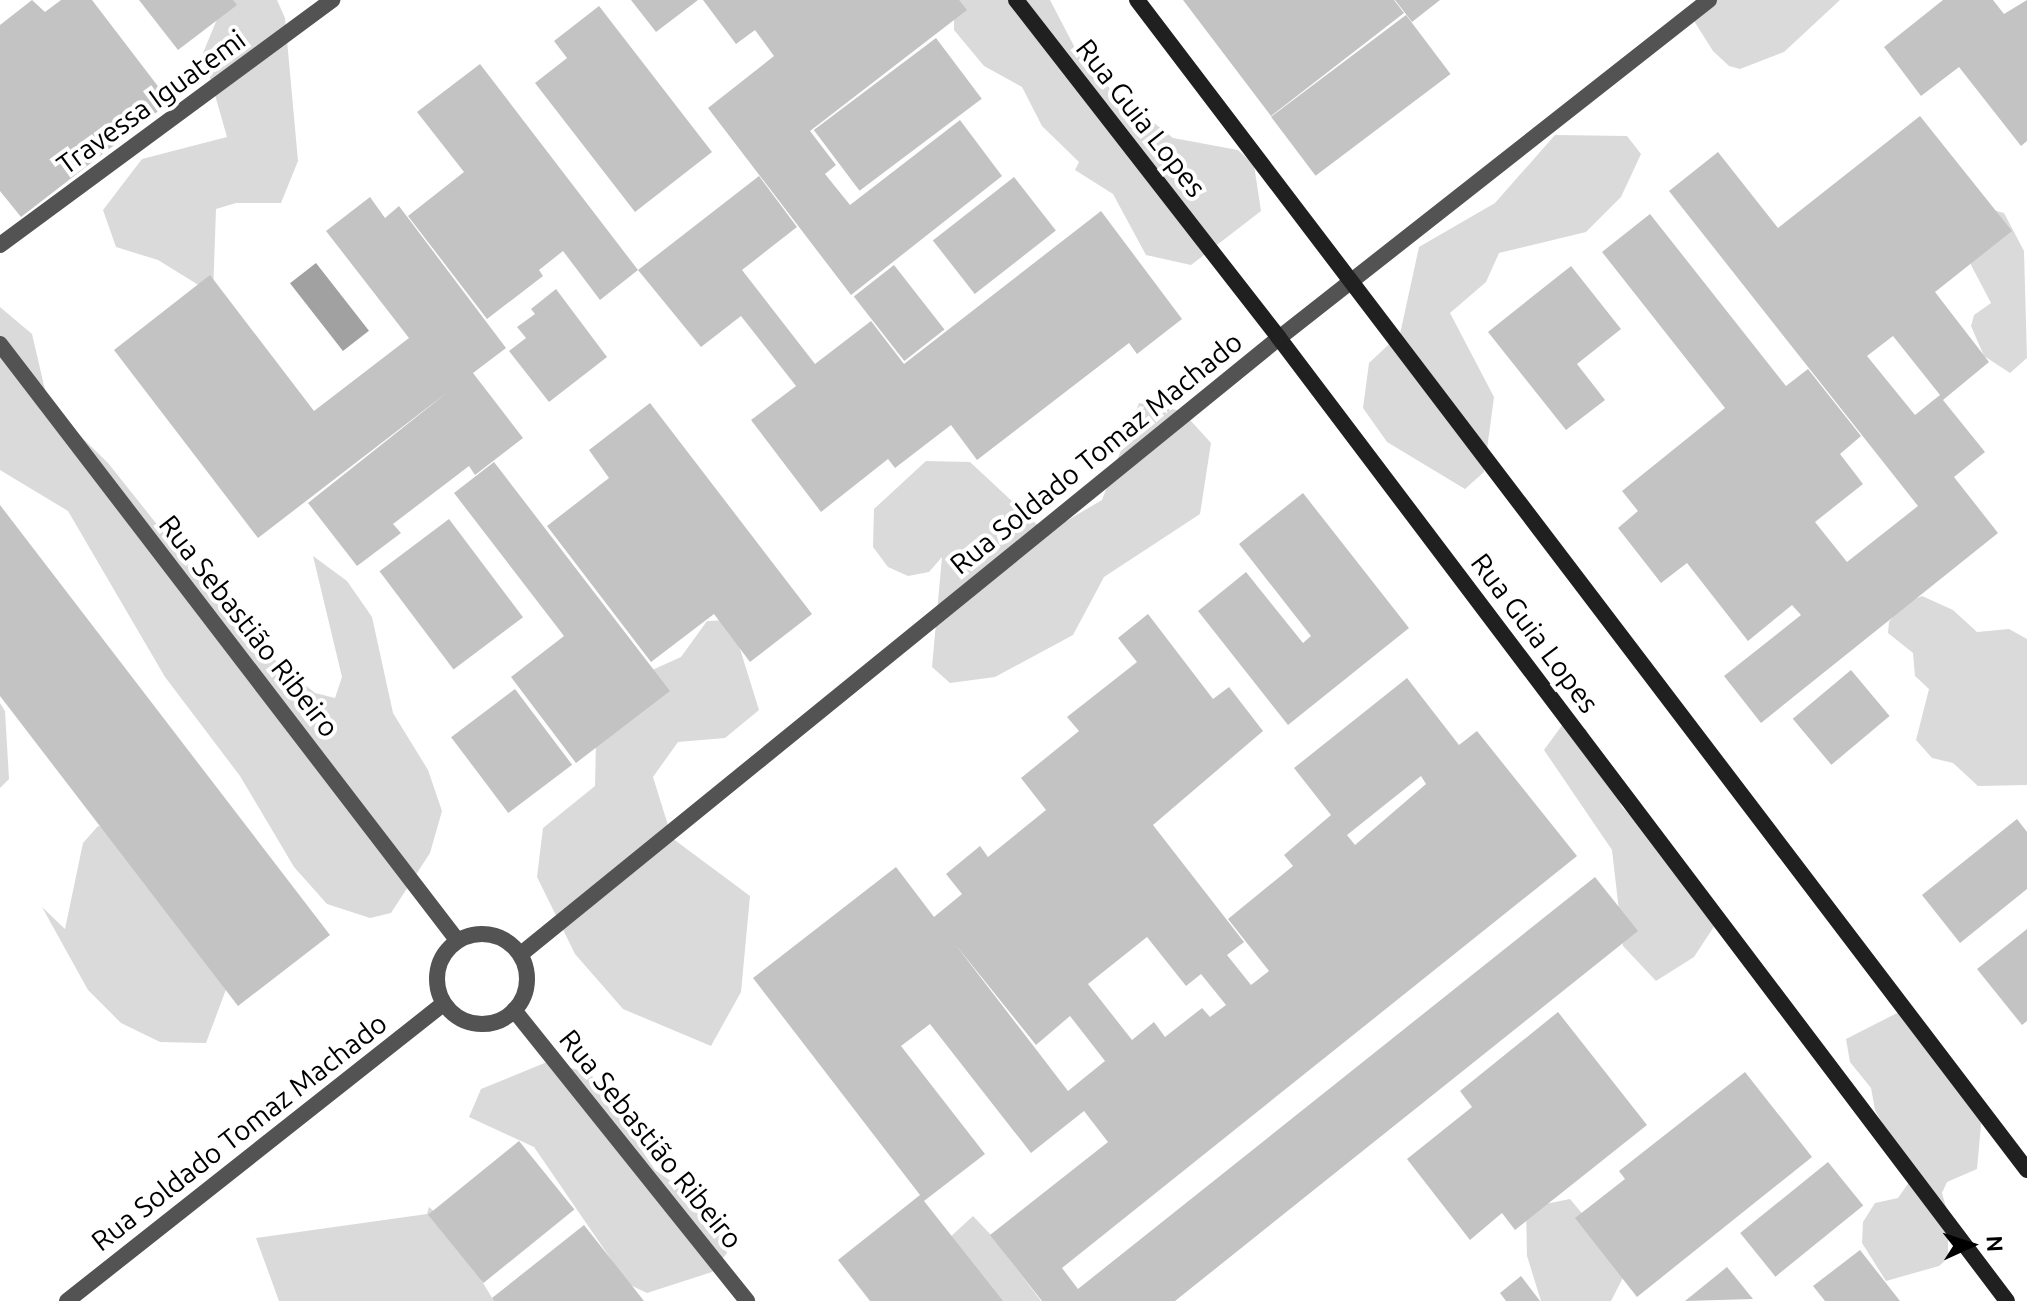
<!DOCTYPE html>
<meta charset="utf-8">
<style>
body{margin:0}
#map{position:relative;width:2027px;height:1301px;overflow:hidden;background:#fff;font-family:Ubuntu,sans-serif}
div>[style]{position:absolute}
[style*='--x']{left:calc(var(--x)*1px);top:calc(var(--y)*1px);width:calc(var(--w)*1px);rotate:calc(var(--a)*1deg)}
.green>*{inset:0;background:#dadada}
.water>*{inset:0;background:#a1a1a1;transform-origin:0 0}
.building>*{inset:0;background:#c3c3c3;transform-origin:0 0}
.minor>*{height:16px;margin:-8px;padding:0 8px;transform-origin:8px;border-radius:8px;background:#535353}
.minor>.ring{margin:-8px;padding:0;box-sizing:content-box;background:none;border:16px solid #535353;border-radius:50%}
.secondary>*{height:16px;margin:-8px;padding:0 8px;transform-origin:8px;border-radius:8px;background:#202020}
span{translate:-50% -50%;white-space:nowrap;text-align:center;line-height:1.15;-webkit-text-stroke:8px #fff;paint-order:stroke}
.street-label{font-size:28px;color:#000}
.north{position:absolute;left:1931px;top:1205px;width:80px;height:80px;-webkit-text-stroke:6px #fff;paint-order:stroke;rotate:87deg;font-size:22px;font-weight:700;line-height:32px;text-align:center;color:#000}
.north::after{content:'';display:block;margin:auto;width:28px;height:36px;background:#000;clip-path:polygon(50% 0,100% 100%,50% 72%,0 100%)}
</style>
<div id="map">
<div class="green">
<div style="clip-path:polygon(225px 0,277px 0,285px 18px,298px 161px,281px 203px,236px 203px,216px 209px,213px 294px,158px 260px,116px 247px,103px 210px,142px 159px,227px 137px,203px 53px)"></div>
<div style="clip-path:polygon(954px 0,1050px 0,1086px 69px,1173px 138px,1238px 150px,1254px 165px,1261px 211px,1191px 265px,1146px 255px,1113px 194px,1075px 170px,1079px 162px,1042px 126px,1022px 87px,984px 66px,954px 30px)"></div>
<div style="clip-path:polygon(1707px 0,1840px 0,1784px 52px,1740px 69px,1729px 66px,1713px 51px,1694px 21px)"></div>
<div style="clip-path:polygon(1555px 135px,1627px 136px,1641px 154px,1621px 197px,1586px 232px,1499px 253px,1486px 282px,1450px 313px,1494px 397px,1484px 472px,1465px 489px,1387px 442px,1363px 408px,1369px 363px,1400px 334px,1419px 247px,1495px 203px)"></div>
<div style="clip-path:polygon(1993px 210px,2004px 213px,2024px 251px,2027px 358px,2010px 373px,1984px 356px,1971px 326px,1974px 315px,1991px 303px,1971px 265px,1970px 245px)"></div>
<div style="clip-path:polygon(0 307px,32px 334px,46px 394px,56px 412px,108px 463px,246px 636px,315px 693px,335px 698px,342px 677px,313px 556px,347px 581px,372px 617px,393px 713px,428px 770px,442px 811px,430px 853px,391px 913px,370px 918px,327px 904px,294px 867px,240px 776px,165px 677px,68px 511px,0 470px)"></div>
<div style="clip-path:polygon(1139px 403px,1182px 411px,1211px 443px,1200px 514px,1104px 577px,1073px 635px,995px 677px,950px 683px,932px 667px,942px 557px,929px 572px,908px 576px,888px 567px,873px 547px,874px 509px,926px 461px,970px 462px,1046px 533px,1102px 500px)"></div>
<div style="clip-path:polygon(1922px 596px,1953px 610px,1977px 632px,2009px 629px,2027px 639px,2027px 785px,1978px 786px,1953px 763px,1932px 758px,1916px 740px,1929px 689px,1915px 676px,1913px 653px,1888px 633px,1889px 622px,1902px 604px)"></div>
<div style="clip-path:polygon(731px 620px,759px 710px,725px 738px,678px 742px,653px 777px,672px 838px,750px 896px,741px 992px,711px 1046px,623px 1009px,575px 954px,537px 877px,543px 828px,595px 786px,597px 695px,681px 657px,707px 621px)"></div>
<div style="clip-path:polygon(0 703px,5px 711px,9px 779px,0 788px)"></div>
<div style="clip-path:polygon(1563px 724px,1586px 729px,1622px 807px,1715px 902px,1715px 925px,1694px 957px,1656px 981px,1623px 946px,1612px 850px,1544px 750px)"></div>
<div style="clip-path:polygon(98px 826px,147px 835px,240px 952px,206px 1043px,160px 1042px,121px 1023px,88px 990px,42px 907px,65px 929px,83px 843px)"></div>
<div style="clip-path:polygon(1901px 1011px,1980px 1115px,1981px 1125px,1977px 1169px,1947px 1182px,1942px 1193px,1948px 1214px,1948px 1258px,1939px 1266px,1886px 1281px,1862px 1243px,1863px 1222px,1875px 1203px,1898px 1198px,1912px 1178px,1875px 1110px,1871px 1088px,1850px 1062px,1846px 1039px)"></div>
<div style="clip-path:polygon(547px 1062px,590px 1073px,655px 1170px,713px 1210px,727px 1253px,712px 1272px,647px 1293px,628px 1284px,534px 1147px,469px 1117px,481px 1089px)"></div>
<div style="clip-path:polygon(1570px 1199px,1628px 1268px,1611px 1301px,1541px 1301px,1527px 1256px,1526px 1208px)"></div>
<div style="clip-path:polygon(429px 1207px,446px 1222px,494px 1301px,279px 1301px,256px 1238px,427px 1214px)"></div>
<div style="clip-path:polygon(973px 1216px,991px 1235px,1041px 1301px,979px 1301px,947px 1240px)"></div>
</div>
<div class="water">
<div style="left:316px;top:263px;width:86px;height:33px;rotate:52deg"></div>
</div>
<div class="building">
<div style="clip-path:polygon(32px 0,45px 12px,61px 0,92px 0,170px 102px,21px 217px,0 191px,0 25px)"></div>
<div style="clip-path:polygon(139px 0,233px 0,237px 5px,178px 50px)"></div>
<div style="clip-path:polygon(631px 0,698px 0,656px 32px)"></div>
<div style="clip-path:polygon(703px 0,959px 0,967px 10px,810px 131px,836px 165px,825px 174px,850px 205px,960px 120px,1002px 176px,851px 295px,708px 108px,774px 56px,755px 30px,736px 44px)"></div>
<div style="clip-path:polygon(1183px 0,1394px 0,1404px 13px,1271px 116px)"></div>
<div style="clip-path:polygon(1395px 0,1440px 0,1412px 22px)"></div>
<div style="clip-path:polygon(1943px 0,1993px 0,2004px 14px,2027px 0,2027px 141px,2021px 146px,1959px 67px,1921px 96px,1884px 47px)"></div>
<div style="clip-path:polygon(599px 6px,712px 152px,635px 212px,535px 83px,567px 58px,554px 41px)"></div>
<div style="left:1406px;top:15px;width:74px;height:169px;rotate:53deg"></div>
<div style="left:936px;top:38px;width:76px;height:153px;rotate:53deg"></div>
<div style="clip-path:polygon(480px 64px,638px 270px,600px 300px,563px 251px,539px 270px,543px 276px,487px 319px,408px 216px,464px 172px,417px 112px)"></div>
<div style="clip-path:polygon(evenodd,1920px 116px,2012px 231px,1935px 292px,1989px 362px,1943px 400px,1985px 452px,1954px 477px,1998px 533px,1761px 723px,1724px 676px,1801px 615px,1792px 605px,1748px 641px,1687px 563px,1661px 583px,1618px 528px,1638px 511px,1622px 491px,1725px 408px,1602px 252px,1650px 214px,1786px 386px,1808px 369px,1861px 436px,1840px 454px,1863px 484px,1815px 522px,1847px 562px,1918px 506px,1669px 191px,1718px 152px,1778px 228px,1920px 116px,1893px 336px,1940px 395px,1915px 415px,1867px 356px,1893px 336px)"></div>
<div style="clip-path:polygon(759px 176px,797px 227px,742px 270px,815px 364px,871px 321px,904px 364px,1101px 211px,1182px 319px,1137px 354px,1129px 343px,977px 460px,951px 425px,895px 468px,888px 459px,821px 512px,751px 420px,796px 386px,741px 316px,701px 347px,638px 270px)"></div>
<div style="left:1014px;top:177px;width:68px;height:103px;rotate:52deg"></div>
<div style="clip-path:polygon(370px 197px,385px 218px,399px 206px,506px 348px,473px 373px,523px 438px,475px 475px,469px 466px,393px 524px,401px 533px,357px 566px,308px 503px,449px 391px,258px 538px,114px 350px,210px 275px,314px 411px,409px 338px,326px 231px)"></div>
<div style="left:894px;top:265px;width:82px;height:51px;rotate:52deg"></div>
<div style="clip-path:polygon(1571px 266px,1621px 329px,1577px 364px,1605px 400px,1566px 430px,1488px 332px)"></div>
<div style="clip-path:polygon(556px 289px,607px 357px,549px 402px,509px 351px,526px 338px,517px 327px,535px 314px,531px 309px)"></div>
<div style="clip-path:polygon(650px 403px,812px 614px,750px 662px,714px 614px,651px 662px,547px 526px,609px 478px,589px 450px)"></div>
<div style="clip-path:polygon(494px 462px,670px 691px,576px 763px,511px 677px,564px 636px,454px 493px)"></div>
<div style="clip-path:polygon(1303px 493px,1409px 628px,1288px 725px,1198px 611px,1246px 572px,1303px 643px,1311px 636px,1239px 544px)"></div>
<div style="clip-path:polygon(0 505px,330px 935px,238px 1006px,0 696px)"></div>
<div style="left:449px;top:519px;width:123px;height:87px;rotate:53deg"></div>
<div style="clip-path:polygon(evenodd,1148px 614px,1213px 699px,1229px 687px,1263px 731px,1153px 825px,1244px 942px,1227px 955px,1251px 985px,1269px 971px,1228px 919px,1293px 866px,1284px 855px,1331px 815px,1294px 768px,1407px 678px,1459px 745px,1477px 731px,1577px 856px,1062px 1268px,1078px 1289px,1595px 877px,1638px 931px,1175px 1301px,1042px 1301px,990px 1235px,1108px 1142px,1084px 1111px,1031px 1153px,930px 1024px,901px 1046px,985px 1154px,924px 1201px,1003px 1301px,870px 1301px,838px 1260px,920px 1195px,753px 978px,896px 867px,934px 917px,962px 894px,946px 874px,980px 846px,988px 857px,1046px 810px,1021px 778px,1079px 731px,1067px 717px,1137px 662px,1118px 638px,1148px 614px,1421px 776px,1426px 784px,1355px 845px,1347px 835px,1421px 776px,1148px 614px,1147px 937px,1186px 986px,1201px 974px,1226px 1005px,1210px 1017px,1202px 1008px,1165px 1037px,1154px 1022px,1132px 1040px,1088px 984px,1147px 937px,1148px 614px,955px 944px,1036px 1045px,1070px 1016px,1105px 1061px,1068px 1091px,955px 944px)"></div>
<div style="left:1851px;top:670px;width:60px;height:76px;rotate:50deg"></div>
<div style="left:515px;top:689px;width:95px;height:80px;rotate:53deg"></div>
<div style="clip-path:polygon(2017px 819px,2027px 832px,2027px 889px,1960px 943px,1922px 895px)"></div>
<div style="clip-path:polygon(2027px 929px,2027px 1021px,2022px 1025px,1977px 969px)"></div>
<div style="clip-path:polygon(1558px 1012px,1647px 1125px,1515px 1230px,1502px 1213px,1470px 1240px,1407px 1159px,1472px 1107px,1460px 1091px)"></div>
<div style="clip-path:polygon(1745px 1072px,1812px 1157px,1637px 1297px,1575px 1218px,1625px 1179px,1619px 1171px)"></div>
<div style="left:519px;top:1141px;width:88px;height:117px;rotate:51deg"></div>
<div style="left:1828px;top:1162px;width:56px;height:113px;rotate:51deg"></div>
<div style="clip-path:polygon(584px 1225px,644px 1301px,494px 1301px,492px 1298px)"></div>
<div style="clip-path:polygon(1860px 1250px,1900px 1301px,1825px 1301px,1813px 1286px)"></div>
<div style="clip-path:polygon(1727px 1267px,1753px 1299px,1685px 1301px)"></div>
<div style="clip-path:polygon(1521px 1276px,1540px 1301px,1506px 1301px,1500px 1293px)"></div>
</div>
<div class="minor">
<div style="--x:0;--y:245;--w:413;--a:-36.4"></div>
<div style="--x:0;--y:344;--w:751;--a:52.52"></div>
<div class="ring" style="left:437px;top:934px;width:74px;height:74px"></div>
<div style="--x:521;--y:954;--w:977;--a:-39.1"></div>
<div style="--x:1279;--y:338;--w:547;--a:-38.17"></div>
<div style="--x:514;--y:1010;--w:373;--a:51.3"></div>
<div style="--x:67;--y:1301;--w:479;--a:-38.3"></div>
</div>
<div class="secondary">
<div style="--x:1016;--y:0;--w:428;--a:52.1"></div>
<div style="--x:1279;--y:338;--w:1207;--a:52.91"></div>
<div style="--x:1137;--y:0;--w:1470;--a:52.74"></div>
</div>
<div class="street-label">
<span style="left:151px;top:102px;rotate:-36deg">Travessa Iguatemi</span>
<span style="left:1141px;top:118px;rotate:52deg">Rua Guia Lopes</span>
<span style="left:1096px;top:453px;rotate:-39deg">Rua Soldado Tomaz Machado</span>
<span style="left:249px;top:626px;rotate:52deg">Rua Sebastião Ribeiro</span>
<span style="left:1535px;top:633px;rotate:53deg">Rua Guia Lopes</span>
<span style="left:239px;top:1132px;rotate:-38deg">Rua Soldado Tomaz Machado</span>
<span style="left:651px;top:1139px;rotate:51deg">Rua Sebastião Ribeiro</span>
</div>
<div class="north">N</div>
</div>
